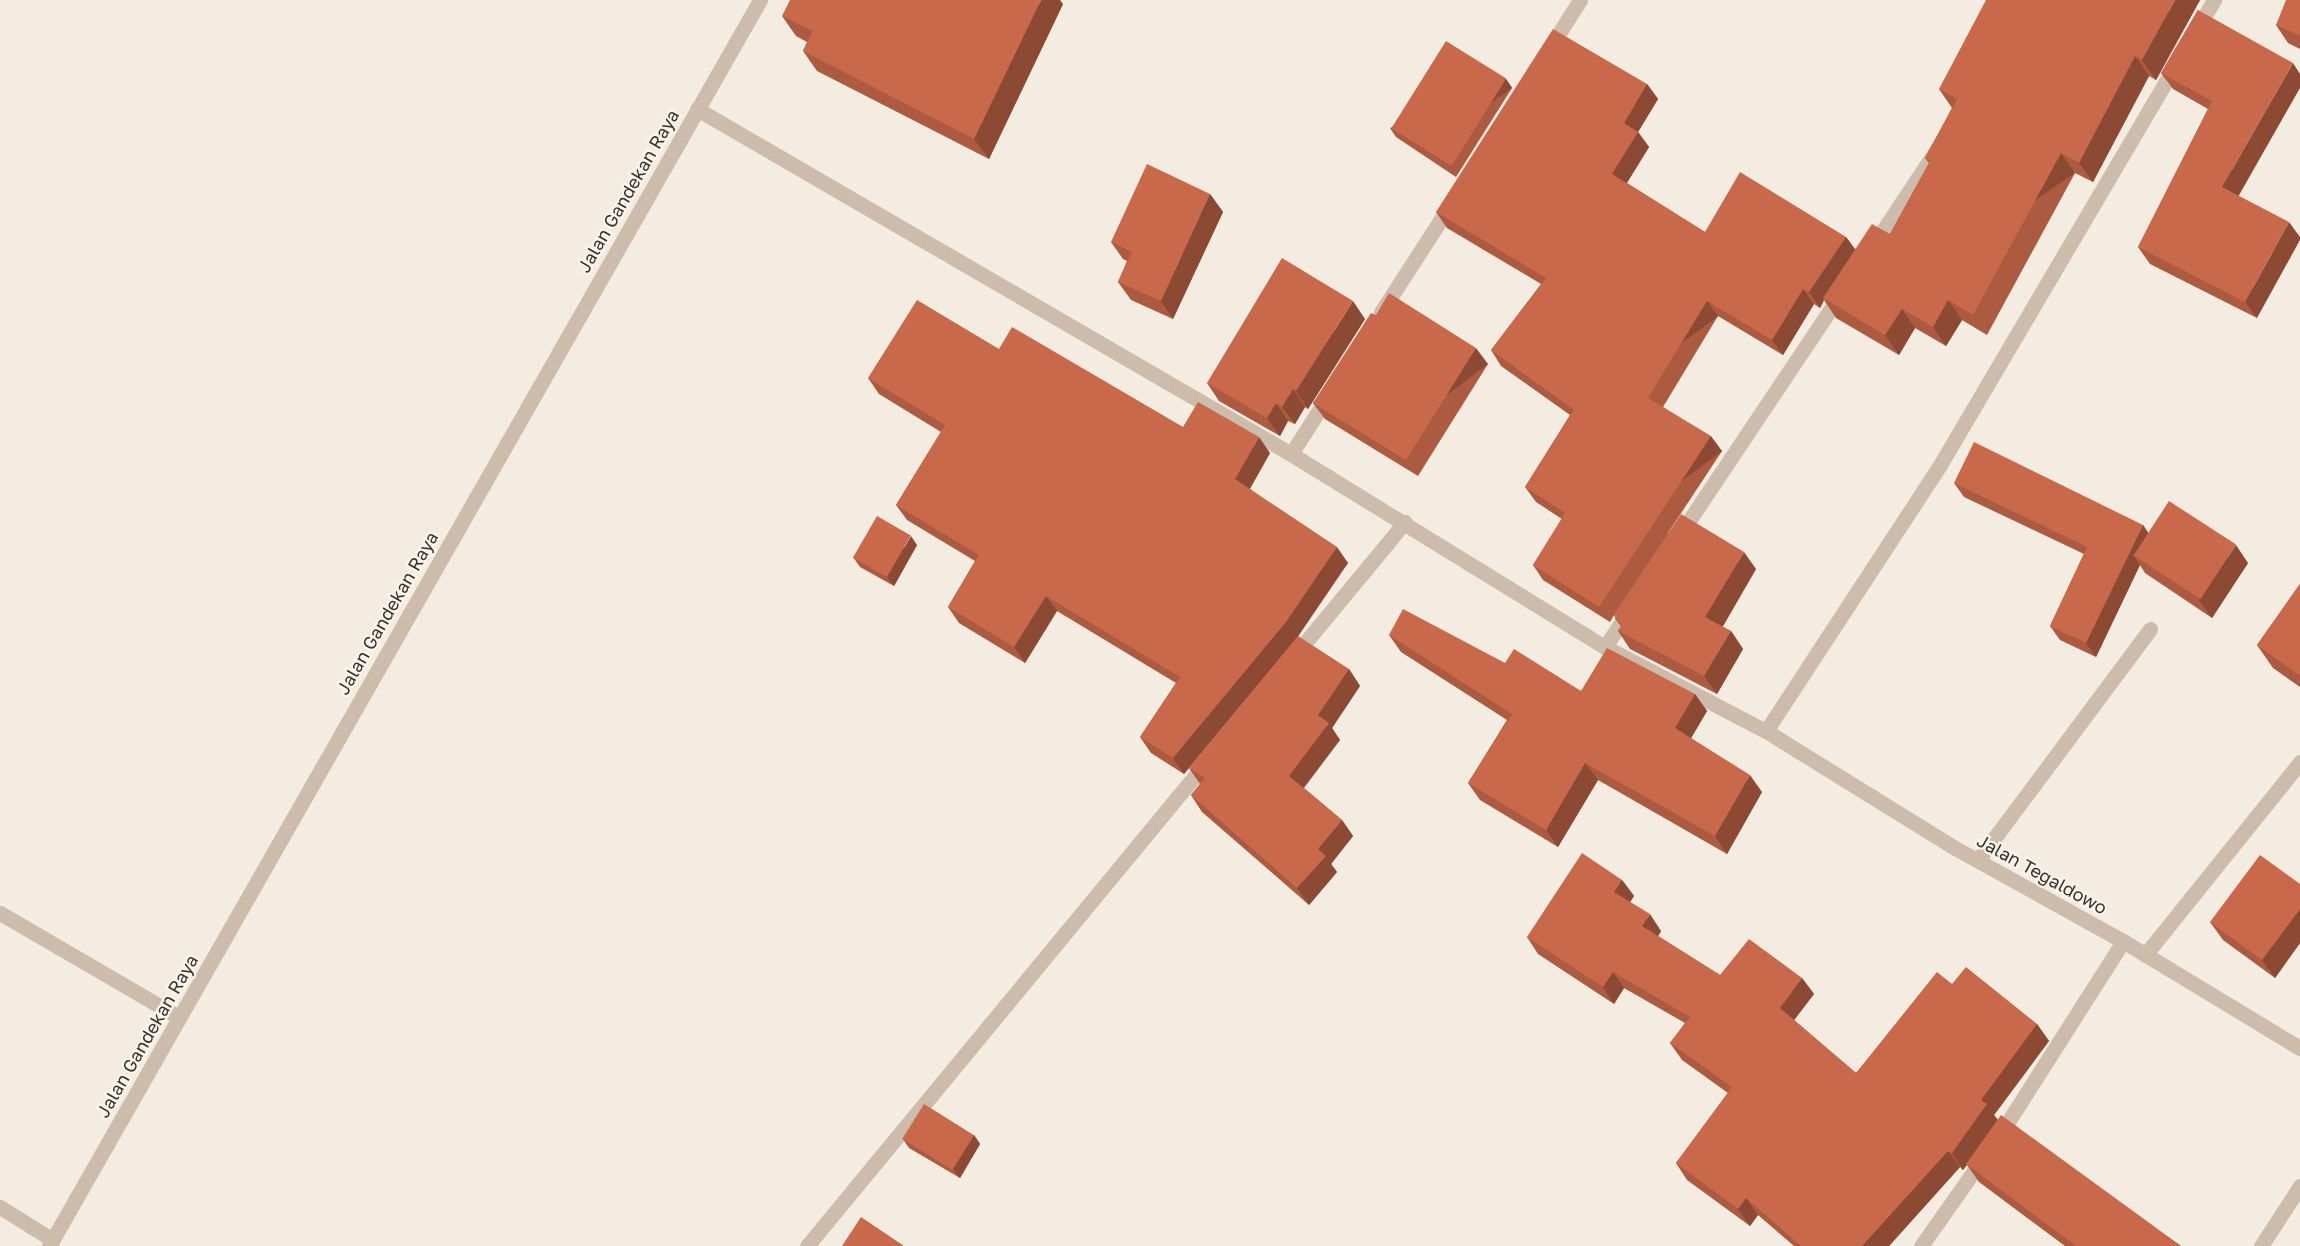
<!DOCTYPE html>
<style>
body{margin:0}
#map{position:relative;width:2300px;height:1246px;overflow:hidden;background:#f4ebe1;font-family:"Golos Text",sans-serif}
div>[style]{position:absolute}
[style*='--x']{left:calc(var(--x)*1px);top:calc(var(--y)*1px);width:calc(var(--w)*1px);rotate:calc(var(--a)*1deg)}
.minor>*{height:15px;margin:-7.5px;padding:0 7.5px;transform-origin:7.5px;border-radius:7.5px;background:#cdbbac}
.wall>*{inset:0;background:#ac5a40}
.shaded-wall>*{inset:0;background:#8c4a34;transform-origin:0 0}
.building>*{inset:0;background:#c8694b;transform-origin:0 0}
span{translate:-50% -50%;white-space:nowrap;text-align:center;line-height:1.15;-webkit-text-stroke:4.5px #fbf5ee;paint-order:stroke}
.street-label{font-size:18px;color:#3b302b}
</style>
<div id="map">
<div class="minor">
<div style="--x:2196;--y:31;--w:36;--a:-60"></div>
<div style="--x:1549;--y:49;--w:58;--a:-57.7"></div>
<div style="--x:697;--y:109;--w:687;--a:30.15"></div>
<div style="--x:1291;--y:454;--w:369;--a:31.6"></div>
<div style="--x:1605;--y:647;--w:182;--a:27.6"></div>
<div style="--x:1766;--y:731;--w:222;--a:31.8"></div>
<div style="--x:1955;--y:848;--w:192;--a:29"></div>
<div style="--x:2123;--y:941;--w:207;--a:31.2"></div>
<div style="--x:1872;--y:247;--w:121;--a:-56.4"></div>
<div style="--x:1381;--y:312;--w:129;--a:-57.1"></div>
<div style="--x:1291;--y:454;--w:72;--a:-57.4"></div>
<div style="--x:1678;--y:537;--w:295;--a:-56.2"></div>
<div style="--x:1605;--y:647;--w:45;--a:-56.7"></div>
<div style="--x:1294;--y:656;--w:174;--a:-50.4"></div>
<div style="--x:1766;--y:731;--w:318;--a:-56.8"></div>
<div style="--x:1940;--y:465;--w:464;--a:-59.5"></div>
<div style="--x:1978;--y:860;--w:288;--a:-53.3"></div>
<div style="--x:0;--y:913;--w:207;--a:30.2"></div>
<div style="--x:2145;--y:955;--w:248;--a:-51.2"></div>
<div style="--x:1999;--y:1136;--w:231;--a:-57.5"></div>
<div style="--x:0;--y:1207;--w:62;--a:31.9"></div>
<div style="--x:49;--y:1246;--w:1435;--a:-60.29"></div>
<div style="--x:807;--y:1246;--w:630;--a:-50.47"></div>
<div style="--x:1921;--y:1246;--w:108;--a:-54.8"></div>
<div style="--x:2261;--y:1246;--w:72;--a:-57"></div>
</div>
<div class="wall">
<div style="clip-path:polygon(2200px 0,2156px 80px,2149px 76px,2093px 182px,2075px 173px,1987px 335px,1962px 320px,1946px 346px,1915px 328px,1899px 355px,1836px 318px,1824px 300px,1820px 308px,1814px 304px,1783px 355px,1718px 316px,1663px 407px,1722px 451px,1668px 533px,1756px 569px,1722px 627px,1731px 631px,1743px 649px,1717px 694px,1630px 649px,1618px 631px,1621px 626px,1616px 620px,1614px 615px,1610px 622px,1543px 580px,1533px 565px,1562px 519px,1536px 502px,1525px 487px,1570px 415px,1501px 366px,1491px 350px,1541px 284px,1447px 228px,1436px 212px,1647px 84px,1658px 99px,1638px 132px,1649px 147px,1627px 183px,1705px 232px,1846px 237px,1855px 249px,1890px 234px,1929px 163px,1925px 158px,1952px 108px,1939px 89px)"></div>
<div style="clip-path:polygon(2300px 0,2300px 49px,2288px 43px,2276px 25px)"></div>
<div style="clip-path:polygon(1063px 4px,989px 159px,817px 71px,803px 51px,807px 42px,796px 36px,782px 16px)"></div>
<div style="clip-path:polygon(2198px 10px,2238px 196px,2257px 318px,2150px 264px,2138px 247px,2208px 109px,2173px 89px,2161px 73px)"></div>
<div style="clip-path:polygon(1506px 79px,1512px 88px,1456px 177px,1396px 137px,1390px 128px)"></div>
<div style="clip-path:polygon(1210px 194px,1223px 212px,1173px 319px,1131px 300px,1118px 282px,1127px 261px,1123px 259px,1111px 242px)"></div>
<div style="clip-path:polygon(1376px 315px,1488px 364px,1418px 476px,1325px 419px,1313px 403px)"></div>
<div style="clip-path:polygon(1365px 319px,1308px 409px,1305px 407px,1295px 424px,1288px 421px,1280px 436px,1219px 401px,1207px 383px)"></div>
<div style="clip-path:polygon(999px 349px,1183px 427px,1270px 453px,1250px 489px,1348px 563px,1184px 774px,1151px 753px,1140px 737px,1176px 683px,1057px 611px,1025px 663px,959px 623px,948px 607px,975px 561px,907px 520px,896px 505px,941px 432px,879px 394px,868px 378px)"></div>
<div style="clip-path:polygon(1954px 483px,2143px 525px,2148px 533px,2248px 563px,2212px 618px,2145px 573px,2140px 565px,2096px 657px,2060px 640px,2050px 626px,2084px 554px,1964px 497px)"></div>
<div style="clip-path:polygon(917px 545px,894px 586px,860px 567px,853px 557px)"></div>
<div style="clip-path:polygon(2300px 584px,2300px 687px,2273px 668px,2257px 645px)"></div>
<div style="clip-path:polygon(1389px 635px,1505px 663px,1581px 691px,1695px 694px,1707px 711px,1691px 738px,1762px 792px,1727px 854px,1598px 780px,1558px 847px,1480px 800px,1468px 783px,1507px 720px,1401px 652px)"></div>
<div style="clip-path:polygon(1349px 669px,1360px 686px,1332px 728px,1340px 740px,1304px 788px,1342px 820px,1353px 836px,1331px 864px,1337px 872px,1309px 905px,1202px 812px,1191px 795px,1200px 784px,1189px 768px)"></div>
<div style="clip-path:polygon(1622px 880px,1634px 896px,1630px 902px,1661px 931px,1658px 936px,1720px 975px,1802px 978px,1814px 994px,1794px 1020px,1856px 1073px,1952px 984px,2037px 1024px,2049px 1041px,1994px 1115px,1998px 1120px,2181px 1246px,2065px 1246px,1979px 1182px,1967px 1165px,1963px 1170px,1960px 1167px,1889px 1246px,1794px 1246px,1758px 1215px,1750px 1226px,1687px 1180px,1676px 1163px,1728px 1093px,1682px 1060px,1670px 1043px,1685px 1023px,1624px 988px,1614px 1004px,1538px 954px,1527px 937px)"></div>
<div style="clip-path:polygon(2300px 884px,2300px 943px,2275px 978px,2223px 940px,2210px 922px)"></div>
<div style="clip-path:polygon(974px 1135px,980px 1144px,960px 1178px,909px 1148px,903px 1139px)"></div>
</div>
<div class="shaded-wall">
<div style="clip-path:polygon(1041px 0,1060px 0,1063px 4px,989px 159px,974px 139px)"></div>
<div style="clip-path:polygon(2175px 0,2200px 0,2156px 80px,2142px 60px)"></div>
<div style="clip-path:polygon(2135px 56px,2149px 76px,2093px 182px,2079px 163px)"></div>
<div style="clip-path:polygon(2293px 63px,2300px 74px,2300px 88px,2234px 204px,2222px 187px)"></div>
<div style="left:1506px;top:79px;width:11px;height:104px;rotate:56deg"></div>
<div style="clip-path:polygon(1647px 84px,1658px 99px,1638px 132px,1649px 147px,1623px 189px,1612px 174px,1624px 123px)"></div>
<div style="left:2061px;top:153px;width:24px;height:184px;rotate:55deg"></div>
<div style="clip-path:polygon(1210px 194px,1223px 212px,1173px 319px,1161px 301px)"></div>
<div style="clip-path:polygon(2289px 222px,2300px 237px,2300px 240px,2257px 318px,2245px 302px)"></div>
<div style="clip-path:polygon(1846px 237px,1857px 252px,1823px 298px,1824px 300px,1820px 308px,1809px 292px)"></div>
<div style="clip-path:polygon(1803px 289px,1814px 304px,1783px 355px,1772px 340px)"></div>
<div style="clip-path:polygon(1948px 300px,1962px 320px,1946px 346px,1933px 327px)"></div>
<div style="clip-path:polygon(1353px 301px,1365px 319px,1308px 409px,1296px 391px)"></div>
<div style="left:1707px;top:301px;width:19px;height:114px;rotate:54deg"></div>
<div style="clip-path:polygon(1902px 309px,1915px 328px,1899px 355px,1885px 335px)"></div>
<div style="left:1476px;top:348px;width:20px;height:132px;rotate:53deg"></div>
<div style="clip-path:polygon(1293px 389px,1305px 407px,1295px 424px,1282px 407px)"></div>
<div style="clip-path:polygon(1276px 403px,1288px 421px,1280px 436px,1267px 418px)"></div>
<div style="left:1711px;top:436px;width:19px;height:204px;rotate:54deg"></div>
<div style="clip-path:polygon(1259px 437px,1270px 453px,1246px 495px,1235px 479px)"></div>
<div style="clip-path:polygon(2143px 525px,2153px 540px,2133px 555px,2140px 565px,2096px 657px,2086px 643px)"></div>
<div style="clip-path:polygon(911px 536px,917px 545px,894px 586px,887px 577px)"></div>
<div style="clip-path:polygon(2236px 545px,2248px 563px,2212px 618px,2199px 600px)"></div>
<div style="clip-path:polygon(1337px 547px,1348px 563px,1297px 638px,1184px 774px,1173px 758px)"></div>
<div style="clip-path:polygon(1744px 552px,1756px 569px,1718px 635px,1705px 617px)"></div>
<div style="clip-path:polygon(1046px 596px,1057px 611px,1025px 663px,1014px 647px)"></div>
<div style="clip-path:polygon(1731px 631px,1743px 649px,1717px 694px,1704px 676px)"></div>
<div style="clip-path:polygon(1349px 669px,1360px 686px,1332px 728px,1340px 740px,1300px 792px,1289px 776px,1318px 715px)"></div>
<div style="clip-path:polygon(1695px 694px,1707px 711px,1687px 745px,1675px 728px)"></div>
<div style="clip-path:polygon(1585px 763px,1598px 780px,1558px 847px,1546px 830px)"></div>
<div style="clip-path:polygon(1750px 775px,1762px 792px,1727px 854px,1715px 836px)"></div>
<div style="clip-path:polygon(1342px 820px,1353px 836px,1331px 864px,1337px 872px,1309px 905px,1297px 888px,1318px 849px)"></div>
<div style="clip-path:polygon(1622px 880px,1634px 896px,1626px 908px,1614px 892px)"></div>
<div style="clip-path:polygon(2300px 909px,2300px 943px,2275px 978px,2262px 960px)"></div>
<div style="clip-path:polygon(1650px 914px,1661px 931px,1654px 943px,1642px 926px)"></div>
<div style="clip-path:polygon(1613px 972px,1624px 988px,1614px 1004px,1603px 987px)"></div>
<div style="clip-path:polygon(1802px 978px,1814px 994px,1791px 1024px,1780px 1008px)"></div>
<div style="clip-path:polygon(2037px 1024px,2049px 1041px,1994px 1115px,1998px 1121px,1963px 1170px,1952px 1153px,1981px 1100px)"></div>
<div style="clip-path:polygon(974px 1135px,980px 1144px,960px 1178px,953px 1169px)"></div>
<div style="clip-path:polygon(1948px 1151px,1960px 1167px,1889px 1246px,1862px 1246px)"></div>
<div style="clip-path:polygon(1746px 1198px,1758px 1215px,1750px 1226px,1738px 1209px)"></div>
</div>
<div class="building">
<div style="clip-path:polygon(790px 0,1041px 0,974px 139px,803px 51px,813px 31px,782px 16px)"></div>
<div style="clip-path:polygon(1986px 0,2175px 0,2142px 60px,2135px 56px,2079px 163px,2061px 153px,1973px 315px,1948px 300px,1933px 327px,1902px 309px,1885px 335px,1823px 298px,1872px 224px,1890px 234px,1930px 161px,1925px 158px,1957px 99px,1939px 89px)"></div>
<div style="clip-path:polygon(2286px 0,2300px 0,2300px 36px,2276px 25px)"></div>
<div style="clip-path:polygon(2198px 10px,2293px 63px,2222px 187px,2289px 222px,2245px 302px,2138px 247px,2212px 101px,2161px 73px)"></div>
<div style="clip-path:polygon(1553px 29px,1647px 84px,1624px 123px,1638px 132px,1612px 174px,1705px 232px,1740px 172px,1846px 237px,1809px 292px,1803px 289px,1772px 340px,1707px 301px,1648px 398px,1711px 436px,1599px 607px,1533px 565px,1565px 513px,1525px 487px,1574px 410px,1491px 350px,1546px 278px,1436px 212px)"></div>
<div style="left:1446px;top:41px;width:71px;height:103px;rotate:32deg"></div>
<div style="clip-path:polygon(1147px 164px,1210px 194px,1161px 301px,1118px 282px,1132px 252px,1111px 242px)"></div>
<div style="clip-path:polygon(1282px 258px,1353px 301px,1296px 391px,1293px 389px,1282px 407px,1276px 403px,1267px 418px,1207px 383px)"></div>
<div style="clip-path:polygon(1389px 293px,1476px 348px,1406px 460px,1313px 403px,1371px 313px,1376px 315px)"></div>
<div style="clip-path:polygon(917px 300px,999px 349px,1012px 327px,1183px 427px,1198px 402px,1259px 437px,1235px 479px,1337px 547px,1286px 622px,1173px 758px,1140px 737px,1180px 677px,1046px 596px,1014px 647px,948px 607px,979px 555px,896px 505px,945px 425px,868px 378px)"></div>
<div style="clip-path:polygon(1974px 442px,2143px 525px,2086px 643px,2050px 626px,2087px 547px,1954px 483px)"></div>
<div style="left:2169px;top:501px;width:80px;height:65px;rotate:33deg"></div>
<div style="clip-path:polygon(1681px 514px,1744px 552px,1705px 617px,1731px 631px,1704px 676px,1618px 631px,1622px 624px,1616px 620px,1614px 614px)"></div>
<div style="left:877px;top:516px;width:39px;height:48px;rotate:30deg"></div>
<div style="clip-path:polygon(2300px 584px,2300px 676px,2257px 645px)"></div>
<div style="clip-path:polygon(1403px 609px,1505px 663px,1514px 649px,1581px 691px,1607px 648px,1695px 694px,1675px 728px,1750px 775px,1715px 836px,1585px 763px,1546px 830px,1468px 783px,1512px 714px,1389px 635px)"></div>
<div style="clip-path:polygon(1298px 636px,1349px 669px,1318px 715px,1329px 723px,1289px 776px,1342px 820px,1318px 849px,1326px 856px,1297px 888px,1191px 795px,1205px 778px,1189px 768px)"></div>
<div style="clip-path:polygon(1582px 853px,1622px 880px,1614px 892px,1650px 914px,1642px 926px,1720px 975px,1749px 939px,1802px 978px,1780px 1008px,1856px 1073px,1937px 972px,1952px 984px,1966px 967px,2037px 1024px,1981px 1100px,1987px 1104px,1952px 1153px,1948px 1151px,1862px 1246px,1801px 1246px,1746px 1198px,1738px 1209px,1676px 1163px,1732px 1087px,1670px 1043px,1690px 1017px,1613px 972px,1603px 987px,1527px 937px)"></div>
<div style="clip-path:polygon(2260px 855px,2300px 884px,2300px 909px,2262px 960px,2210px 922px)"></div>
<div style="left:924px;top:1104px;width:59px;height:41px;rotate:32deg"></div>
<div style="clip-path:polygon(2001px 1115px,2181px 1246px,2076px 1246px,1966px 1164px)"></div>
<div style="clip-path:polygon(861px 1217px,904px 1246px,842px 1246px)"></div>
</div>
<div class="street-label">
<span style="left:628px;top:191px;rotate:-60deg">Jalan Gandekan Raya</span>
<span style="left:387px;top:613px;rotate:-60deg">Jalan Gandekan Raya</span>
<span style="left:2042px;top:874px;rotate:29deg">Jalan Tegaldowo</span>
<span style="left:147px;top:1036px;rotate:-60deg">Jalan Gandekan Raya</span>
</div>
</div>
